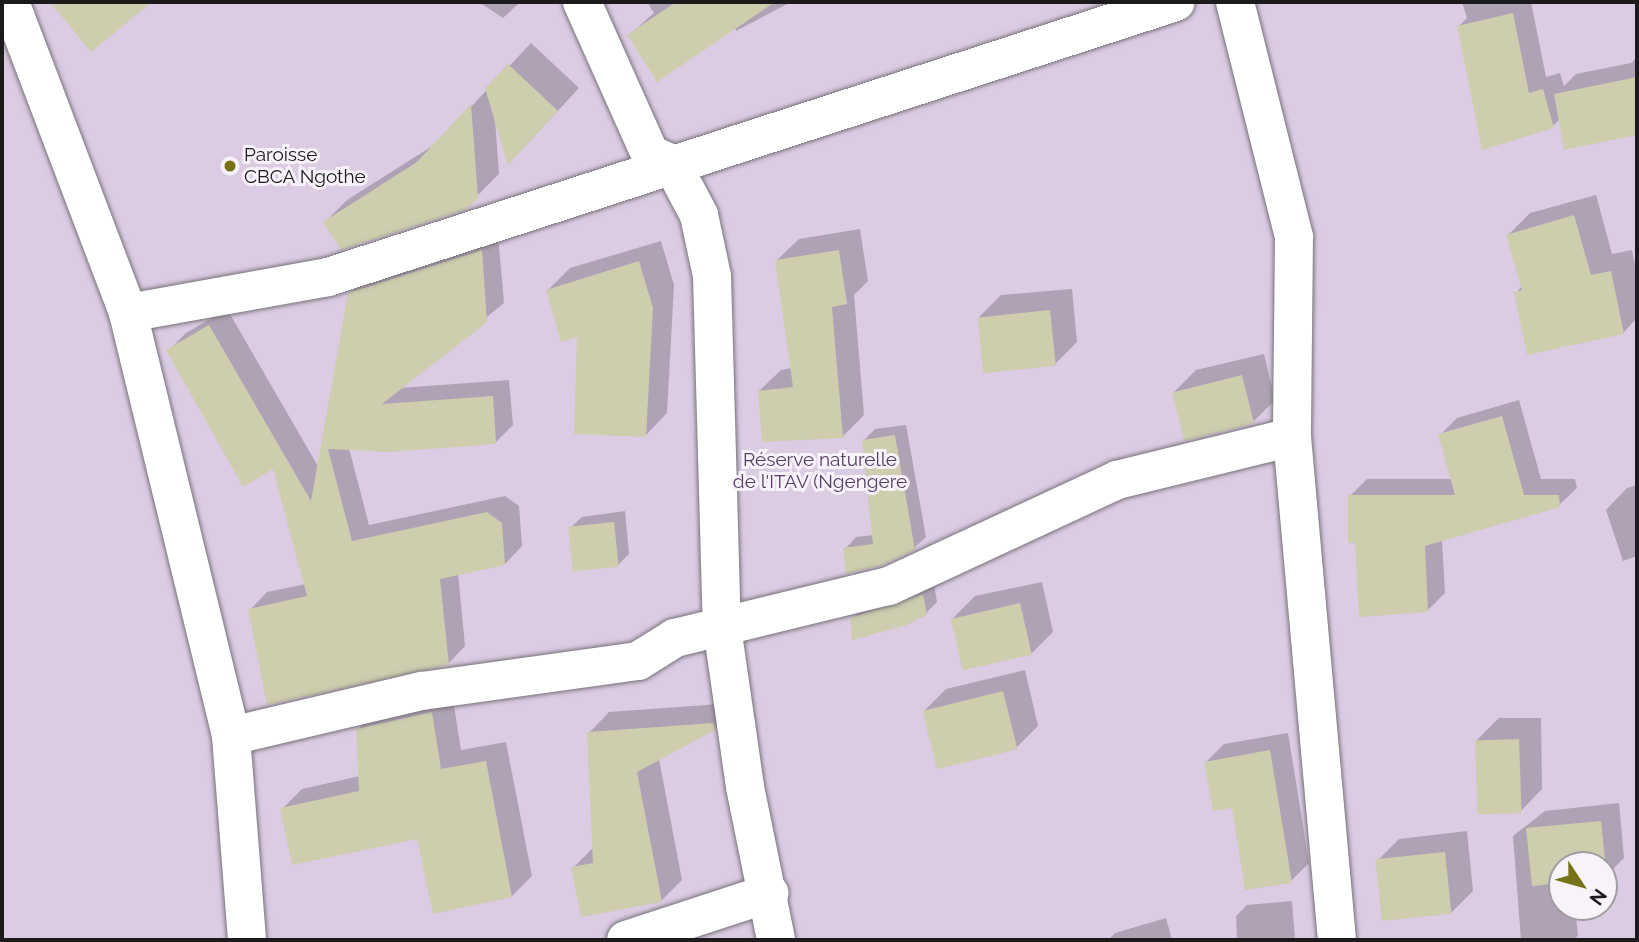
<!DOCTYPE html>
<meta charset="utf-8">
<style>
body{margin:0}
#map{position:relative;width:1639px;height:942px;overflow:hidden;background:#f8f2fa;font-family:Raleway,sans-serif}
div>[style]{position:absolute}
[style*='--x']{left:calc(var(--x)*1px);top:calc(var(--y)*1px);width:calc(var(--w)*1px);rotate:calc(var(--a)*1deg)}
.green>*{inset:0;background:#dbcbe3}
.shadow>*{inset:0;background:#0003}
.building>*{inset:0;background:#cecdae;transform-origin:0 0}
.roads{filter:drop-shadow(0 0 2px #777279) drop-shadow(0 0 2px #777279)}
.minor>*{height:38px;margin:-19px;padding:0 19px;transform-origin:19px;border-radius:19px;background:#fff}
.dots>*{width:19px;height:19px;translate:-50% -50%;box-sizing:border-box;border:4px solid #f8f2fa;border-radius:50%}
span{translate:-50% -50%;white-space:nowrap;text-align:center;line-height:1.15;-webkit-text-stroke:6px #f8f2fa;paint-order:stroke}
.poi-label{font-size:19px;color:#1c1a1d}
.left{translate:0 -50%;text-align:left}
.park-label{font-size:19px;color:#583d64}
.frame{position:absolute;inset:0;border:4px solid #1c1a1d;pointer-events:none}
.north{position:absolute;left:1548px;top:851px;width:70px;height:70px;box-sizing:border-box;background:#f8f2fa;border:2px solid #a09ca2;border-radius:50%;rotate:126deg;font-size:19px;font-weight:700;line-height:28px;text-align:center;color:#1c1a1d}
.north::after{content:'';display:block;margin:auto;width:24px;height:32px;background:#777214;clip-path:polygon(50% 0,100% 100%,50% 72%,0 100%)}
</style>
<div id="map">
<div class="green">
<div style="clip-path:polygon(evenodd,2px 2px,1637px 2px,1637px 940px,2px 940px,2px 2px,1562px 865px,1604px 865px,1604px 907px,1562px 907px,1562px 865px)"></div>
</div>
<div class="shadow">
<div style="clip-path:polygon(479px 2px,520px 2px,503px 18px)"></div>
<div style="clip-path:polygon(647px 2px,791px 2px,736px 31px,735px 27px,629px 35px,654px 13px)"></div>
<div style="clip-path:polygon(1462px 2px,1531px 2px,1546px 77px,1560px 73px,1564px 86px,1576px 74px,1631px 63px,1637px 57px,1637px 133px,1566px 148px,1560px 119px,1553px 126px,1459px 26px,1467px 18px)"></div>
<div style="clip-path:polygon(531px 43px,579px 88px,530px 141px,495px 119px,499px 174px,466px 207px,325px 222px,347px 200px,437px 143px)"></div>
<div style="clip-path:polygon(1596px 195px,1612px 254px,1632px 250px,1637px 275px,1637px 318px,1623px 333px,1516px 293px,1522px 286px,1508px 235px,1530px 213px)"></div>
<div style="clip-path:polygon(860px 229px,868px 281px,854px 295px,864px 415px,842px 437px,759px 391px,781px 370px,792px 368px,777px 260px,799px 239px)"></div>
<div style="clip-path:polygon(498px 234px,504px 303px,400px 388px,509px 380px,513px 425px,496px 442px,349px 448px,369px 525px,505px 496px,519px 506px,522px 546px,505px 564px,458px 573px,465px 646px,448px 664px,250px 610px,267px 592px,306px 584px,274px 466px,169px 350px,186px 333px,227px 309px,319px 468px,350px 294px,367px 277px)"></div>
<div style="clip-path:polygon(661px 241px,674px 285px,667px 413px,646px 435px,548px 290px,570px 268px)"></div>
<div style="clip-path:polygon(1072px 289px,1077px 342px,1055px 364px,979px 317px,1001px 295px)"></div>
<div style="clip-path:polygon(1264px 354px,1275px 400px,1253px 422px,1174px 392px,1196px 370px)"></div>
<div style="clip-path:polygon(1519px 400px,1541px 479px,1575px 479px,1577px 488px,1559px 505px,1442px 540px,1445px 593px,1428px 610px,1356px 541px,1350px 496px,1367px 479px,1452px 479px,1440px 435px,1457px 418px)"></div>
<div style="clip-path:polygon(906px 425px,926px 537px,914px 548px,845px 549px,856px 537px,874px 535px,864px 440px,875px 429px)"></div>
<div style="clip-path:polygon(1637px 485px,1637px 556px,1623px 561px,1606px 510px,1627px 488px)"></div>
<div style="clip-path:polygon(625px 511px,629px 554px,618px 565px,570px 528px,582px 517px)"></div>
<div style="clip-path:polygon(1042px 582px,1053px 632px,1031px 654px,953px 618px,975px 596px)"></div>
<div style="clip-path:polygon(934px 584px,937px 602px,926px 613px,852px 619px,863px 607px)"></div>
<div style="clip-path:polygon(1025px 670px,1038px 726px,1016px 748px,924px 711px,946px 689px)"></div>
<div style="clip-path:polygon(452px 693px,461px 750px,506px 742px,532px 876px,512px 896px,418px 837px,282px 809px,302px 789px,360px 776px,357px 730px,377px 710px)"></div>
<div style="clip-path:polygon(734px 703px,714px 729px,659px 759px,682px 880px,661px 901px,573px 868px,594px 847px,589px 733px,609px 712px)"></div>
<div style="clip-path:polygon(1499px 718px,1541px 718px,1542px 789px,1521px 811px,1477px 740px)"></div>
<div style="clip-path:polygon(1288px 733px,1309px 863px,1291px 881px,1206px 762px,1224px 744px)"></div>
<div style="clip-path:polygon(1619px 803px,1624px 858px,1606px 876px,1604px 865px,1562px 865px,1562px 907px,1575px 907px,1578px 936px,1573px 940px,1521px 940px,1513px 836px,1545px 811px)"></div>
<div style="clip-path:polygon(1467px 831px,1473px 891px,1451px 913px,1377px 861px,1399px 839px)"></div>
<div style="clip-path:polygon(1292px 901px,1295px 940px,1237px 940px,1236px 916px,1247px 905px)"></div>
<div style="clip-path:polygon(1166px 918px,1172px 940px,1108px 940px,1115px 933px)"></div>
</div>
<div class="building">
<div style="clip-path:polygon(50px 2px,152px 2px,91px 52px)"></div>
<div style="clip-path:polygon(676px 2px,775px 2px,657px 82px,627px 35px)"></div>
<div style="clip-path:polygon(1513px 13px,1529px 93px,1543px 89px,1554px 128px,1482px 150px,1457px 26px)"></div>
<div style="clip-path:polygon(508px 64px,558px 111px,508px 165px,485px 88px)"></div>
<div style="clip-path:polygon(1637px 77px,1637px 135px,1564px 150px,1554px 94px)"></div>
<div style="clip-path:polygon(471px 104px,478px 198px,467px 209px,341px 250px,323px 222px,417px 162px)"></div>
<div style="clip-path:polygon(1574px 215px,1591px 275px,1611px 271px,1624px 334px,1527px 355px,1514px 292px,1522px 290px,1506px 235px)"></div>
<div style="clip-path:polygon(482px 250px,487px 322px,382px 404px,493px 396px,496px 444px,388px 452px,328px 449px,352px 541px,487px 512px,502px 523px,505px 565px,440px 579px,449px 665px,267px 705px,248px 609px,307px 596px,273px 469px,243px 487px,166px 350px,209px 325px,311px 501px,348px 293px)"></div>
<div style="clip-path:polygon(839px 250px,847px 304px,832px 307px,843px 438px,762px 442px,758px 391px,793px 387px,775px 260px)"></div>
<div style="clip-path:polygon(639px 261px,653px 308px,646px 437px,574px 434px,577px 337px,561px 342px,546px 290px)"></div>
<div style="left:1050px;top:310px;width:56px;height:73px;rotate:84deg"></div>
<div style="left:1242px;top:375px;width:50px;height:72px;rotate:76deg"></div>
<div style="clip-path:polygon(1502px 416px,1524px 495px,1559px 495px,1560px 507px,1425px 546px,1428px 612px,1359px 617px,1355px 543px,1348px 543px,1348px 495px,1455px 495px,1438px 434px)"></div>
<div style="clip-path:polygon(895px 435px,915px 550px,882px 565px,846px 574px,843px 548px,873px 544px,862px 440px)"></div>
<div style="left:614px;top:522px;width:45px;height:46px;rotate:84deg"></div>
<div style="clip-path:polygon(923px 594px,927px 615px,907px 625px,852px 640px,850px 618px)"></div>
<div style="left:1020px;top:603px;width:53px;height:71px;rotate:77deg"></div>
<div style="left:1003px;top:691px;width:60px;height:83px;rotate:76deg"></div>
<div style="clip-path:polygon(432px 712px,441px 769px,486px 761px,512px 897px,433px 914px,417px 839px,292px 865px,280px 808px,359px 791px,356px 729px)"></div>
<div style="clip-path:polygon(714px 723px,715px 730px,637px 772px,662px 902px,581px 917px,571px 867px,593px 863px,587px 732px)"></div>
<div style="left:1519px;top:739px;width:74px;height:44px;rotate:88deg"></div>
<div style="clip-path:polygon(1270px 750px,1292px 883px,1245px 890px,1232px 808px,1213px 811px,1204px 762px)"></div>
<div style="clip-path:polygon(1601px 821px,1607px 878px,1604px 865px,1562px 865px,1562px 883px,1532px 886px,1526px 828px)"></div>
<div style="left:1445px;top:852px;width:62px;height:70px;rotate:84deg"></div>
</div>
<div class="roads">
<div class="minor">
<div style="--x:10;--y:2;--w:333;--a:69.2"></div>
<div style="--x:128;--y:313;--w:435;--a:76.3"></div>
<div style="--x:231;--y:736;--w:205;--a:85.5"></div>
<div style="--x:582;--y:2;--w:167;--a:65.9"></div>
<div style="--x:650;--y:154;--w:24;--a:24"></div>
<div style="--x:672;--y:164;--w:58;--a:62.1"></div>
<div style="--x:699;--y:215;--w:62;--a:78"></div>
<div style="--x:712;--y:276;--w:351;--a:88.4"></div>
<div style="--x:722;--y:627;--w:162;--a:81.8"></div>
<div style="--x:745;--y:787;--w:156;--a:78.5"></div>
<div style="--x:1235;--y:2;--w:242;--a:75.9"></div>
<div style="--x:1294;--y:237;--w:200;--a:90.6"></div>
<div style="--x:1292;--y:437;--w:505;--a:84.89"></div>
<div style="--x:128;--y:313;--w:203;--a:-10.2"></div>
<div style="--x:328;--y:277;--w:891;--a:-17.97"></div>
<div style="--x:231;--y:736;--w:196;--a:-13.3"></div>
<div style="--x:422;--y:691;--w:218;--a:-7.9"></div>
<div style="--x:638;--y:661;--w:44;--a:-31.9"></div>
<div style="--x:675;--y:638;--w:220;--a:-13.7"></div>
<div style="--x:889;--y:586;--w:251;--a:-24.9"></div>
<div style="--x:1117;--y:480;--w:180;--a:-13.8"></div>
<div style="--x:626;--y:940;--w:151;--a:-18.1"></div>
</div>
</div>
<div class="dots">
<div style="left:230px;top:166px;background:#777214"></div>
</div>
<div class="poi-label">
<span class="left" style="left:244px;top:166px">Paroisse<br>CBCA Ngothe</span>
</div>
<div class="park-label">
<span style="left:820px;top:471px">Réserve naturelle<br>de l'ITAV (Ngengere</span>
</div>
<div class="frame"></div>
<div class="north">N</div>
</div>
